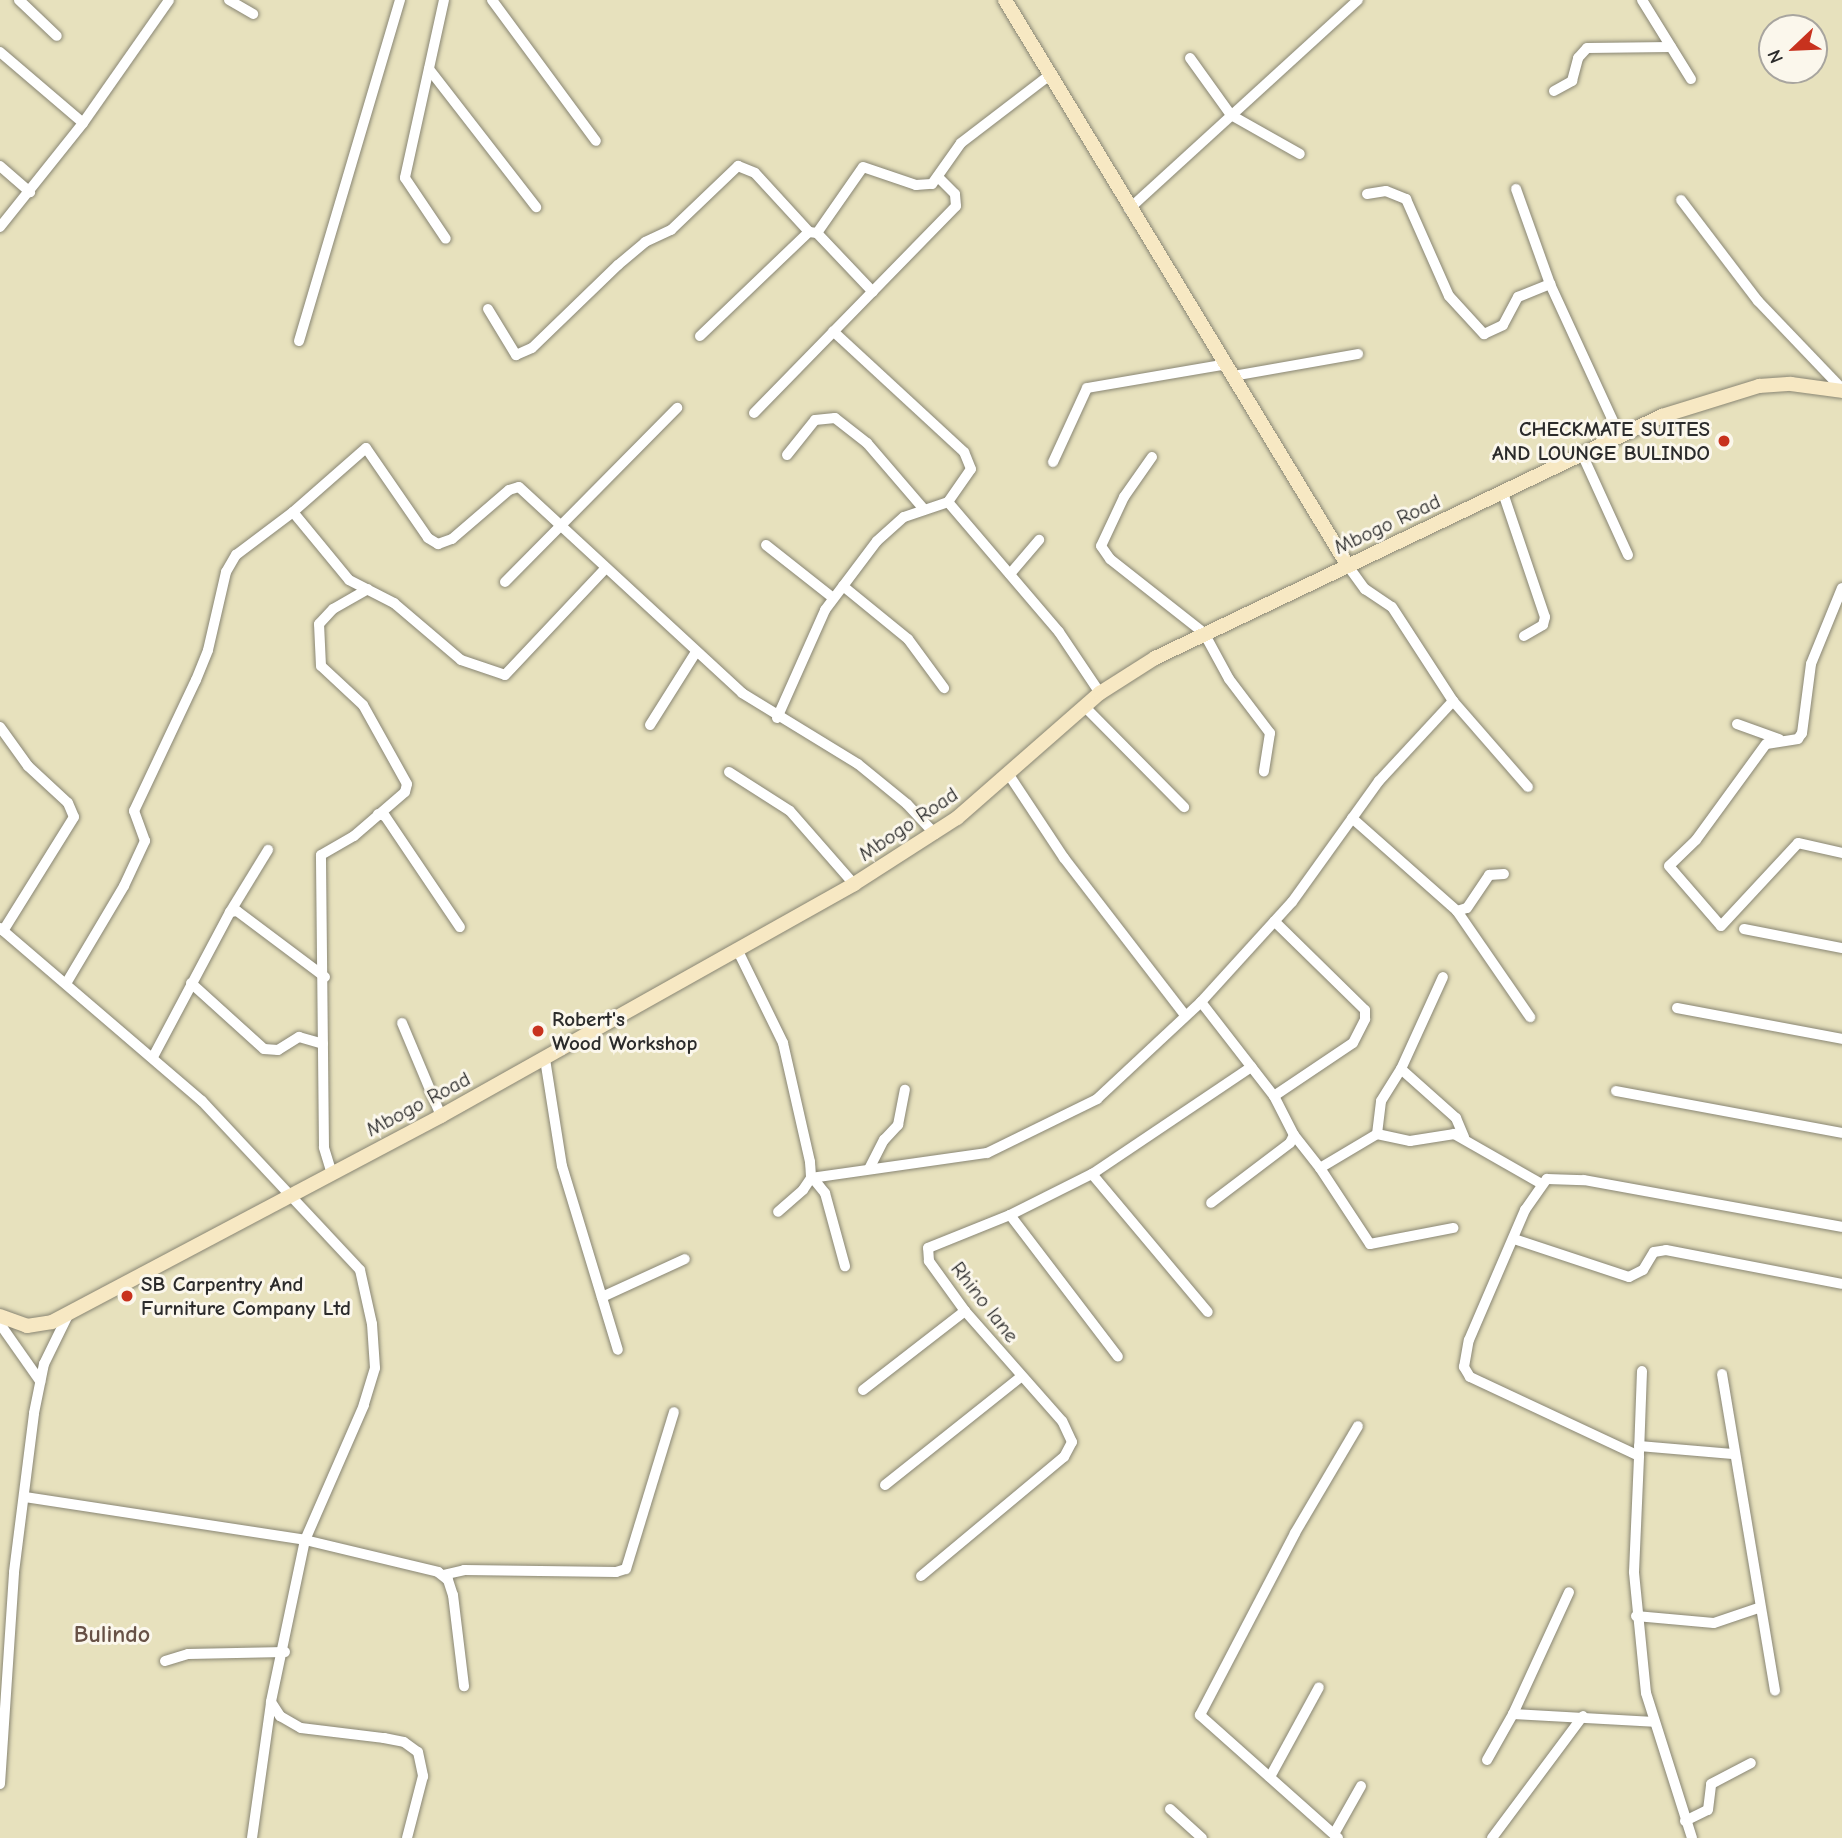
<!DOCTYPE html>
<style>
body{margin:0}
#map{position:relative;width:1842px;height:1838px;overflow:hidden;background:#e7e1bd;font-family:"Comic Neue",sans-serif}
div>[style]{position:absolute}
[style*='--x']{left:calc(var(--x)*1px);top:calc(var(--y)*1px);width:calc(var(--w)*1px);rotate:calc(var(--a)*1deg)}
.roads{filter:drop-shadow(0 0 2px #898674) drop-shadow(0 0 2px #898674)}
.street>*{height:10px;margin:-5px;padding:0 5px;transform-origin:5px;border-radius:5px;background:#fff}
.secondary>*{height:14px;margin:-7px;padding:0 7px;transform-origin:7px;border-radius:7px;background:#f7e8c3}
.dots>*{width:19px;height:19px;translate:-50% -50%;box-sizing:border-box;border:4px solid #fbf7ec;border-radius:50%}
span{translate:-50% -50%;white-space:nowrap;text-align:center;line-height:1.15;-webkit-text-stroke:6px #fbf7ec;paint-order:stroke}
.poi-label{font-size:21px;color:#2b2b2b;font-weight:700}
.right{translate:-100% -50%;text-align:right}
.left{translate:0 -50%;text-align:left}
.street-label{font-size:21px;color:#2b2b2b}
.quarter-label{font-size:24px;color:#675146;font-weight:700}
.north{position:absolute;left:1758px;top:14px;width:70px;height:70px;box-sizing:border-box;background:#fbf7ec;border:2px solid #a8a59f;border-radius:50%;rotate:247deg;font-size:19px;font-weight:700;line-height:28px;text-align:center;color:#2b2b2b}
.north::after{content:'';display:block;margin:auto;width:24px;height:32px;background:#c8321e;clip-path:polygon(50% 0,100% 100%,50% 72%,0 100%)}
</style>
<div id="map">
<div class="roads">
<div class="street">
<div style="--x:19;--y:0;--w:52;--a:43.5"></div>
<div style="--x:229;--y:0;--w:28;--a:30"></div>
<div style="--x:444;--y:0;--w:182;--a:102.4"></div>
<div style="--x:405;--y:178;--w:73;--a:56.1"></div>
<div style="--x:492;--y:0;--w:175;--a:53.6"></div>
<div style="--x:1642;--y:0;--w:93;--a:58.2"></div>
<div style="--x:0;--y:52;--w:109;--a:40.5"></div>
<div style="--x:1190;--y:58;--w:70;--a:54.3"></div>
<div style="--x:1231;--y:115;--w:79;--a:29.5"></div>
<div style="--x:429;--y:69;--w:175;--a:52.2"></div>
<div style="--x:1554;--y:91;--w:21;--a:-29"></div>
<div style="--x:1572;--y:81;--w:24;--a:-75"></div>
<div style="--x:1578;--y:58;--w:13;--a:-48"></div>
<div style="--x:1587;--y:48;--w:84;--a:-0.7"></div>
<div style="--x:0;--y:166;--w:40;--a:41"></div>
<div style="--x:1516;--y:189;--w:101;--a:70.3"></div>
<div style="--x:1550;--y:284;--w:167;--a:65.3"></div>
<div style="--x:1367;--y:194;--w:19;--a:-9"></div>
<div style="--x:1386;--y:191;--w:22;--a:22"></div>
<div style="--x:1406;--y:199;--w:106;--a:66.1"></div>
<div style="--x:1449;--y:296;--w:52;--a:47.4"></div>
<div style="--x:1484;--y:334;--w:21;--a:-25"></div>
<div style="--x:1503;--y:325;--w:32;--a:-62"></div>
<div style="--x:1518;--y:297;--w:35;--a:-22"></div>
<div style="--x:1681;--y:200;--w:127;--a:52.7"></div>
<div style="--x:1758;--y:301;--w:122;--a:46.3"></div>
<div style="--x:1129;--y:209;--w:310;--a:-42.4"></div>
<div style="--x:0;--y:227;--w:133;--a:-51.4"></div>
<div style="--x:83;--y:123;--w:150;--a:-55"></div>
<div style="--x:817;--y:233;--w:80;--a:-55.1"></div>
<div style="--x:863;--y:167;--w:56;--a:18.8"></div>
<div style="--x:916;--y:185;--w:16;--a:-4"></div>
<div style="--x:932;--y:184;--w:50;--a:-54.7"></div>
<div style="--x:961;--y:143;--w:113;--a:-37.5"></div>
<div style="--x:488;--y:309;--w:54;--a:58.7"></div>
<div style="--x:516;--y:355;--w:17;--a:-24"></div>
<div style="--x:532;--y:348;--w:120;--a:-44"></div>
<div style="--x:618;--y:265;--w:35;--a:-40"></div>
<div style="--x:645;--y:242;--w:29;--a:-25"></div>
<div style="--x:671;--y:230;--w:93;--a:-43.7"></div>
<div style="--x:738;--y:166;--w:18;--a:22"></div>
<div style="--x:755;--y:173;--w:80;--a:47.5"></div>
<div style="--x:700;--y:336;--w:151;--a:-43.7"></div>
<div style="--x:809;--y:232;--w:8;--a:7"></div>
<div style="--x:817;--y:233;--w:81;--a:46.5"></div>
<div style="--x:299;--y:341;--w:356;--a:-73.5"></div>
<div style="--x:1233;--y:376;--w:127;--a:-10"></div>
<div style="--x:754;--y:413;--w:289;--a:-45.7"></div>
<div style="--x:956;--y:206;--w:12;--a:-95"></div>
<div style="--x:955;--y:194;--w:24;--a:-135"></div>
<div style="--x:1582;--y:454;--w:111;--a:65.5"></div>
<div style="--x:787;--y:455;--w:45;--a:-51.3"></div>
<div style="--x:815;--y:420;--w:20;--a:-6"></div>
<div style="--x:835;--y:418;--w:41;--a:38"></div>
<div style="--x:867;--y:443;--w:86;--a:49.3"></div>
<div style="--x:1152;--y:457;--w:49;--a:125"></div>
<div style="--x:1124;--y:497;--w:54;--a:115.1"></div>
<div style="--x:1101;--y:546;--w:16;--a:55"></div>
<div style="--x:1110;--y:559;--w:120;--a:38.2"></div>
<div style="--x:1204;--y:633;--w:52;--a:61.5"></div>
<div style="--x:1229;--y:679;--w:68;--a:52.8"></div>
<div style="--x:1270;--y:733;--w:39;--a:99"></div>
<div style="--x:1053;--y:462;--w:81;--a:-65.3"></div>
<div style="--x:1087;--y:388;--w:142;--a:-9.7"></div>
<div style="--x:1503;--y:493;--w:131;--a:71.3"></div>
<div style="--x:1545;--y:617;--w:8;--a:104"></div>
<div style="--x:1543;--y:625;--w:22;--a:150"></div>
<div style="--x:948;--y:502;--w:171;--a:49.5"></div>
<div style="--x:1059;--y:632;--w:73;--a:56.1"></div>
<div style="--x:293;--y:512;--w:97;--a:-41.2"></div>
<div style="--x:366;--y:448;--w:109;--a:55.4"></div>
<div style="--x:428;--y:538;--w:12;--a:31"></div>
<div style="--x:438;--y:544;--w:15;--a:-20"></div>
<div style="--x:452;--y:539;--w:75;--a:-40.7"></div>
<div style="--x:509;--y:490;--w:10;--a:-17"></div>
<div style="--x:519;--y:487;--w:304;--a:42.7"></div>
<div style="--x:742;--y:693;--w:136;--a:31.5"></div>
<div style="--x:858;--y:764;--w:63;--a:39.2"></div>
<div style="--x:907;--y:804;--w:41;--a:47"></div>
<div style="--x:766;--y:545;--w:85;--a:38.3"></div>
<div style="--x:1348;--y:566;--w:29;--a:54"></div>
<div style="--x:1365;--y:589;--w:32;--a:34"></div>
<div style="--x:1392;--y:607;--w:112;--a:57"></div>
<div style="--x:1453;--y:701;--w:114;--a:48.9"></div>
<div style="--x:1010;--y:574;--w:45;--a:-49.5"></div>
<div style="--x:505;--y:582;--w:245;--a:-45.3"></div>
<div style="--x:843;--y:586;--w:84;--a:39.2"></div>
<div style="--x:908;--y:639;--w:61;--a:53.7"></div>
<div style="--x:1842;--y:588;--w:82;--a:112.2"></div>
<div style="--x:1811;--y:664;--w:70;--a:97.4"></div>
<div style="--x:1802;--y:733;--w:7;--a:124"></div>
<div style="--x:1798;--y:739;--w:32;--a:171"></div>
<div style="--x:1766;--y:744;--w:119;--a:126.1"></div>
<div style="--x:1696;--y:840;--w:37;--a:136"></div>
<div style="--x:1669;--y:866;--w:79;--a:49.1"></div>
<div style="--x:1721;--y:926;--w:113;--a:-47.1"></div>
<div style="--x:1798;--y:843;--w:45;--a:12.8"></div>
<div style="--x:1085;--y:707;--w:141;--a:45.3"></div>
<div style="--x:777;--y:718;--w:118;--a:-66"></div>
<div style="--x:825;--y:610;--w:86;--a:-53"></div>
<div style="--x:877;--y:541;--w:36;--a:-42"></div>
<div style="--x:904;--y:517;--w:46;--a:-18.8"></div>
<div style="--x:948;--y:502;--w:40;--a:-55.1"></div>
<div style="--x:971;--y:469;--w:18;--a:-112"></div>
<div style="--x:964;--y:452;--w:178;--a:-137.3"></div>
<div style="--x:1737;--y:724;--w:45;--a:19.7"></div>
<div style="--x:650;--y:725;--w:86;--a:-57.8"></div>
<div style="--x:0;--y:727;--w:48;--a:54.3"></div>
<div style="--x:28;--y:766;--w:54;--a:42.8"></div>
<div style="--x:68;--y:803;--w:15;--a:67"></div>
<div style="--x:74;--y:817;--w:134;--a:121.9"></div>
<div style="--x:729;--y:772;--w:72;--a:32.6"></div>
<div style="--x:790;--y:811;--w:97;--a:48.8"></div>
<div style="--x:1009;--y:775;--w:100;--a:56.5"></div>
<div style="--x:1064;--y:858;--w:198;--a:52.4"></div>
<div style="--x:378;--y:814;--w:7;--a:16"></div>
<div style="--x:385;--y:816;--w:134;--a:56"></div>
<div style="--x:1352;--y:818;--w:140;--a:41.5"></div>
<div style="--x:1457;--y:911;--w:10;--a:-17"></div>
<div style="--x:1467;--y:908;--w:40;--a:-56"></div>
<div style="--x:1489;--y:875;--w:15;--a:-4"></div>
<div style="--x:1457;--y:911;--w:129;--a:55.4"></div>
<div style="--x:230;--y:912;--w:73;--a:-58.5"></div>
<div style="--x:0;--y:928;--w:266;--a:40.6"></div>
<div style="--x:202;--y:1101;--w:231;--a:46.9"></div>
<div style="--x:360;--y:1270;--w:55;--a:77.5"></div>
<div style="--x:372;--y:1324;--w:44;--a:86.1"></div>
<div style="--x:375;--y:1368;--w:39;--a:107"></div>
<div style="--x:364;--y:1405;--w:147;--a:113.6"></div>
<div style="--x:305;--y:1540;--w:166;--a:101.9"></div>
<div style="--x:271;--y:1702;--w:17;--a:57"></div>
<div style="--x:280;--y:1716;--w:24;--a:30"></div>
<div style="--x:301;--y:1728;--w:84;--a:6.9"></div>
<div style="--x:384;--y:1738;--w:20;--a:11"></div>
<div style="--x:404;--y:1742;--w:17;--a:36"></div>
<div style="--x:418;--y:1752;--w:25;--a:78"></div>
<div style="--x:423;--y:1776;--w:64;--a:104.5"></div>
<div style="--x:1744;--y:929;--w:100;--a:11"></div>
<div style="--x:737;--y:949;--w:105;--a:63.9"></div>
<div style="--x:783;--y:1043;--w:122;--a:77.2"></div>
<div style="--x:810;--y:1162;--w:16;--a:86"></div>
<div style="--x:811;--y:1178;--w:14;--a:124"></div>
<div style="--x:803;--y:1190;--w:33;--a:139"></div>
<div style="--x:67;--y:982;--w:112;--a:-59.3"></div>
<div style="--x:124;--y:886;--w:50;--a:-65"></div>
<div style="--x:145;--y:841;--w:32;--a:-110"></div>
<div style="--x:134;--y:811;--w:145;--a:-64.7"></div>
<div style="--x:196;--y:680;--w:32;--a:-68"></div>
<div style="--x:208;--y:650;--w:80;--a:-77"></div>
<div style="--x:226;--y:572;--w:20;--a:-60"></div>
<div style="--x:236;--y:555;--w:71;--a:-37"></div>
<div style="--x:293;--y:512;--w:88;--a:50.5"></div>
<div style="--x:349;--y:580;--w:51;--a:27.1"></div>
<div style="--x:394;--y:603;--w:88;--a:40.4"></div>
<div style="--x:461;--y:660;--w:46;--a:18.8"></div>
<div style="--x:505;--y:675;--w:146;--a:-46.7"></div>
<div style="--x:191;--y:983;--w:98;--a:42.1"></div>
<div style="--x:264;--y:1049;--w:14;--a:4"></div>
<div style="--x:278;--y:1050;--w:25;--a:-32"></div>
<div style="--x:299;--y:1037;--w:25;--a:16"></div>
<div style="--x:1201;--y:1002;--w:119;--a:52.2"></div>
<div style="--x:1274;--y:1096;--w:44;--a:62.9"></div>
<div style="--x:1294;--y:1135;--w:9;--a:117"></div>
<div style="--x:1290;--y:1143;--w:99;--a:142.8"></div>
<div style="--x:1677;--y:1008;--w:168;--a:10.6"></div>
<div style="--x:402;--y:1023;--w:101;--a:67.2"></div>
<div style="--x:153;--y:1057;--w:164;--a:-62"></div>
<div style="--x:230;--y:912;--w:7;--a:-8"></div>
<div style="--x:237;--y:911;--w:110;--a:36.9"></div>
<div style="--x:545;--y:1059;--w:108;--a:81"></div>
<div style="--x:562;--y:1166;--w:192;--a:73.1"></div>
<div style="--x:1401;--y:1069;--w:74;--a:41.7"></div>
<div style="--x:1456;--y:1118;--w:21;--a:67"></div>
<div style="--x:1616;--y:1091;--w:230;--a:10.5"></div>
<div style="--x:1274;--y:1096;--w:95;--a:-33.9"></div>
<div style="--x:1353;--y:1043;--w:27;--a:-63"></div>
<div style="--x:1365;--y:1019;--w:9;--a:-90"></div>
<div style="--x:1365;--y:1010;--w:127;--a:-135.6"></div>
<div style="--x:1377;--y:1134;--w:33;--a:-83"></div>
<div style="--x:1381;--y:1101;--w:38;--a:-58"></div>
<div style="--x:1401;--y:1069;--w:101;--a:-65.5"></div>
<div style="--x:1294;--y:1135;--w:42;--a:51.8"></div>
<div style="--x:1320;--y:1168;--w:66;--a:-30.8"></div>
<div style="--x:1377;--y:1134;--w:34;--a:12"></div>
<div style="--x:1410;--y:1141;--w:45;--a:-9"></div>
<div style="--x:1454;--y:1134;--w:99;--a:29.7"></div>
<div style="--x:1320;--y:1168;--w:91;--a:56.7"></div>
<div style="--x:1370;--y:1244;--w:85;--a:-10.9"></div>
<div style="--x:869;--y:1169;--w:33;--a:-63"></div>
<div style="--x:884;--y:1140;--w:21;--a:-47"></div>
<div style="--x:898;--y:1125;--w:36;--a:-79"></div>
<div style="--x:332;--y:1174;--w:28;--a:-107"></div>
<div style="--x:324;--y:1147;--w:292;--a:-90.6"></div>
<div style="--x:321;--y:855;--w:38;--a:-30"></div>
<div style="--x:354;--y:836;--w:67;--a:-40.8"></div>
<div style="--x:405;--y:792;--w:8;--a:-76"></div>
<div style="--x:407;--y:784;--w:90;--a:-119.1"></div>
<div style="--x:363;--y:705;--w:57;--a:-137.1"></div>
<div style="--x:321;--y:666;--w:42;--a:-92.7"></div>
<div style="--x:319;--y:624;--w:21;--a:-47"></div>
<div style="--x:333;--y:609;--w:40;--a:-29.7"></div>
<div style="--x:1092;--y:1174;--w:180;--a:50"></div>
<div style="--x:812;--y:1177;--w:21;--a:51"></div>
<div style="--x:825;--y:1193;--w:76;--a:74.7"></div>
<div style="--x:811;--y:1178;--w:178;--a:-8.1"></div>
<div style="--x:987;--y:1153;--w:123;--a:-26.1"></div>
<div style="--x:1097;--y:1099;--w:142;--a:-43"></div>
<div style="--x:1201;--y:1002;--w:135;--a:-47.7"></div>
<div style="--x:1292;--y:902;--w:149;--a:-54.3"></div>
<div style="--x:1379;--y:781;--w:109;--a:-47.2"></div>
<div style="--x:1010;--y:1215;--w:178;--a:52.7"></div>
<div style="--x:1514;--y:1239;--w:121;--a:18.3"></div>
<div style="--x:1629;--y:1277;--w:16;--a:-27"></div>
<div style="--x:1643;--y:1270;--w:21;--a:-59"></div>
<div style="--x:1654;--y:1252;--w:12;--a:-9"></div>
<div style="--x:1666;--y:1250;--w:179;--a:10.9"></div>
<div style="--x:602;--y:1297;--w:91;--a:-24.6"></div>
<div style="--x:0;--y:1324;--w:70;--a:54.9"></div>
<div style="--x:1722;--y:1374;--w:321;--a:80.5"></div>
<div style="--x:863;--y:1390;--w:129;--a:-37.8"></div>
<div style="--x:1639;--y:1446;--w:94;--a:4.9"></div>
<div style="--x:1639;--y:1453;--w:82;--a:-87.9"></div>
<div style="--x:885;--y:1485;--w:174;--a:-38.5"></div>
<div style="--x:25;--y:1497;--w:283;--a:8.7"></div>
<div style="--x:305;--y:1540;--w:137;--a:13.5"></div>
<div style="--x:438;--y:1572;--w:13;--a:39"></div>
<div style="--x:448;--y:1580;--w:16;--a:72"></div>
<div style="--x:453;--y:1595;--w:92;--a:83.1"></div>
<div style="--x:443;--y:1575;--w:22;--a:-13"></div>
<div style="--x:464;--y:1570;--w:152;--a:0.8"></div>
<div style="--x:616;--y:1572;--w:10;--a:-17"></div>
<div style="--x:626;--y:1569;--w:164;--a:-73"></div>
<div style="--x:921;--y:1576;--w:186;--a:-39.8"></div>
<div style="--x:1064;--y:1457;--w:17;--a:-62"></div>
<div style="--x:1072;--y:1442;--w:23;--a:-115"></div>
<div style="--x:1062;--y:1421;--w:147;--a:-131.4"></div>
<div style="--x:965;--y:1311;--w:62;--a:-125.8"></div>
<div style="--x:929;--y:1261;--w:13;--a:-94"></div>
<div style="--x:928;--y:1248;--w:88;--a:-21.9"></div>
<div style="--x:1010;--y:1215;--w:92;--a:-26.6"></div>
<div style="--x:1092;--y:1174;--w:192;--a:-33.9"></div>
<div style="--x:1636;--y:1616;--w:78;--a:5.1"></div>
<div style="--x:1714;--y:1623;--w:46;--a:-18.8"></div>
<div style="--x:165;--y:1661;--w:24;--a:-17"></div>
<div style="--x:188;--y:1654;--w:97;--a:-1.2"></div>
<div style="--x:1513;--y:1714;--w:134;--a:-65.3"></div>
<div style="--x:1487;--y:1760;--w:53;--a:-60.5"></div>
<div style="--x:1513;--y:1714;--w:141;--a:3.2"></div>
<div style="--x:1270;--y:1777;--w:102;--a:-61.4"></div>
<div style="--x:0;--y:1784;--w:212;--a:-86.2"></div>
<div style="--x:14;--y:1572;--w:160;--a:-82.8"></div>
<div style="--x:34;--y:1413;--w:50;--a:-78.5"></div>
<div style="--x:44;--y:1364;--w:57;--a:-63.9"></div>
<div style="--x:1170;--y:1809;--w:43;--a:42.2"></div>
<div style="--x:1685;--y:1821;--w:25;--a:-26"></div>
<div style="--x:1708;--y:1810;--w:26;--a:-83"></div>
<div style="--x:1711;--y:1784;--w:45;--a:-27.7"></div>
<div style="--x:1334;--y:1834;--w:55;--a:-60.6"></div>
<div style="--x:252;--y:1838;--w:137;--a:-82"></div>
<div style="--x:1338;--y:1838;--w:185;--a:-138.3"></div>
<div style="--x:1200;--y:1715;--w:205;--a:-62.4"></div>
<div style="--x:1295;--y:1533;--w:124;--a:-59.5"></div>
<div style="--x:1492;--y:1838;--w:152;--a:-53.3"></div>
<div style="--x:1692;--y:1838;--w:152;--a:-107.6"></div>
<div style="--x:1646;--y:1693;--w:122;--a:-95.7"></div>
<div style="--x:1634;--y:1572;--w:116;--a:-87.5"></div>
<div style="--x:1639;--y:1456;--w:187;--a:-154.9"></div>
<div style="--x:1470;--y:1377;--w:12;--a:-121"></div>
<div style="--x:1464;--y:1367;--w:27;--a:-80"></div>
<div style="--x:1469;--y:1340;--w:142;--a:-66.7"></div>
<div style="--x:1525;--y:1210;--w:38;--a:-55"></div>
<div style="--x:1547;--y:1179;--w:37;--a:2"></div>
<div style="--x:1584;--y:1180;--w:262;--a:10.3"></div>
</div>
<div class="secondary">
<div style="--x:1005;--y:0;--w:662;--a:58.78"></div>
<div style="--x:0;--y:1316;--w:29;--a:20"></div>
<div style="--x:27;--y:1326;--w:25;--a:-9"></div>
<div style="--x:52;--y:1322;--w:440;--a:-27.9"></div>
<div style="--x:441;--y:1116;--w:474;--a:-29.3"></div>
<div style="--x:854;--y:884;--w:122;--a:-32.7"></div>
<div style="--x:957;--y:818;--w:190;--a:-41.2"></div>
<div style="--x:1100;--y:693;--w:65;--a:-32.5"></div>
<div style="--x:1155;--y:658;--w:562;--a:-25.52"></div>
<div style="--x:1662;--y:416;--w:102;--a:-17.2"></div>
<div style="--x:1759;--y:386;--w:32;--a:-4"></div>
<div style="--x:1791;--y:384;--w:51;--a:7.8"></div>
</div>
</div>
<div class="dots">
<div style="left:1724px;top:441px;background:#c8321e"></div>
<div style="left:538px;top:1031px;background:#c8321e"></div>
<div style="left:127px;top:1296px;background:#c8321e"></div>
</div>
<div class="poi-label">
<span class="right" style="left:1710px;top:441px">CHECKMATE SUITES<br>AND LOUNGE BULINDO</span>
<span class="left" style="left:552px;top:1031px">Robert's<br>Wood Workshop</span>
<span class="left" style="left:141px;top:1296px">SB Carpentry And<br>Furniture Company Ltd</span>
</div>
<div class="street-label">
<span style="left:1387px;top:524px;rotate:-25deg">Mbogo Road</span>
<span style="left:908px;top:824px;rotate:-34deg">Mbogo Road</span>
<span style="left:418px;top:1104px;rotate:-28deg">Mbogo Road</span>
<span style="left:985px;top:1302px;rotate:52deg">Rhino lane</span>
</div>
<div class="quarter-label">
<span style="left:112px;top:1635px">Bulindo</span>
</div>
<div class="north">N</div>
</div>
